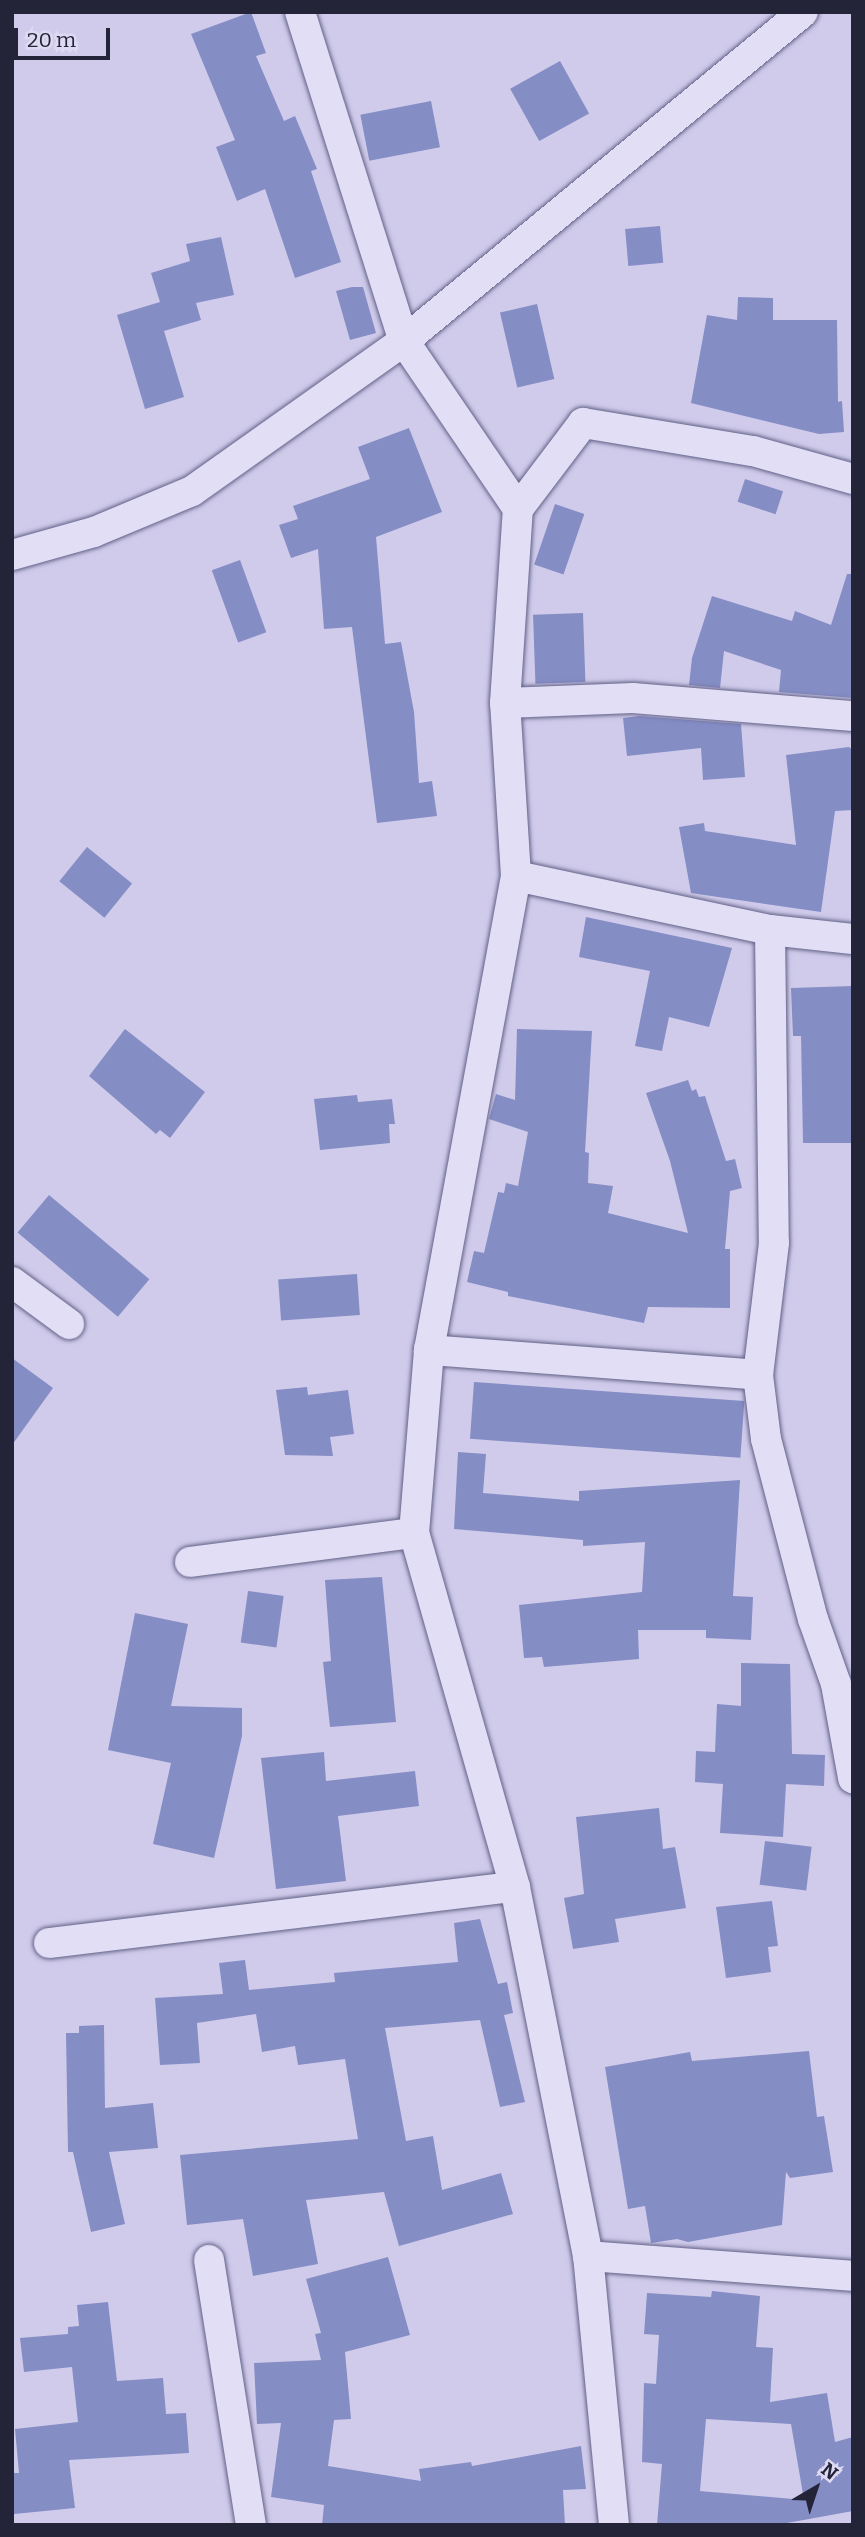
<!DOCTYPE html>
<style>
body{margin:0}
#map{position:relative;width:865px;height:2537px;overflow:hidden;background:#d0cbeb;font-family:Bitter,serif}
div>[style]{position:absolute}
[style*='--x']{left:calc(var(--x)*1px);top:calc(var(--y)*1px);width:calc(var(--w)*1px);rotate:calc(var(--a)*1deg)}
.building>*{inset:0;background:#858dc5;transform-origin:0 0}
.roads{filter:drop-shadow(0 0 2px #616186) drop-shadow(0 0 2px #616186)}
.minor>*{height:30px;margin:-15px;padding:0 15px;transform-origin:15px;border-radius:15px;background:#e1def6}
span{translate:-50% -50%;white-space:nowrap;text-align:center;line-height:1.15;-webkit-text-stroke:5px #dedaf3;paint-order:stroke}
.frame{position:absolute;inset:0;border:14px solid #232438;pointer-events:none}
.north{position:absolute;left:781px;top:2453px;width:70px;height:70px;-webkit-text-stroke:5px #dedaf3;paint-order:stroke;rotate:39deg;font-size:19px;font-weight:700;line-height:28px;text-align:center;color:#232438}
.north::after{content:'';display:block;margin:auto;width:24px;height:32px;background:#232438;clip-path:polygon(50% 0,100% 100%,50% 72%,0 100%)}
.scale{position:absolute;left:14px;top:28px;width:96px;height:32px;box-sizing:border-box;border:4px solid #232438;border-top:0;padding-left:9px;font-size:21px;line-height:24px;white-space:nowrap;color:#232438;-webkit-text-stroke:5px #dedaf3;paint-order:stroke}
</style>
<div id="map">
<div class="building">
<div style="clip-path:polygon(251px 12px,266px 53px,256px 56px,284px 121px,295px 116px,317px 169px,311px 171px,341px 262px,295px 278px,265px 189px,237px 201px,216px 147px,235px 140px,191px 34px)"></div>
<div style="left:560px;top:61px;width:60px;height:57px;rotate:61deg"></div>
<div style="left:431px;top:101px;width:47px;height:72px;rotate:79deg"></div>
<div style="left:660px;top:226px;width:37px;height:35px;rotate:85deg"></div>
<div style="clip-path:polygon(221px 237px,234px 295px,196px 303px,201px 320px,164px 331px,184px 397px,145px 409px,117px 315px,160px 302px,151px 273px,190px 261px,186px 244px)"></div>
<div style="clip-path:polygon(352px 287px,363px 287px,376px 333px,350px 340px,336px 291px)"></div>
<div style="clip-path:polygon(738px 297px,773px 298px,773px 320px,837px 320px,838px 402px,842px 401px,844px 432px,819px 434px,691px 403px,707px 315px,737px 320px)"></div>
<div style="left:537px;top:304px;width:77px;height:38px;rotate:77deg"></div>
<div style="clip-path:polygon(409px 428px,442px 512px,376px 537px,385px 644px,401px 642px,414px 712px,419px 783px,432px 781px,437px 816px,377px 823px,352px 627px,324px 629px,318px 549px,291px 558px,279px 525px,298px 519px,293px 506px,370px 479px,358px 447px)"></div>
<div style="left:745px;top:479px;width:40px;height:24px;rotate:18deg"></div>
<div style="left:555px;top:504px;width:31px;height:64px;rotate:19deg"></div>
<div style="left:240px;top:560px;width:77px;height:30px;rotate:70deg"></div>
<div style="clip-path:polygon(847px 574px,853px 574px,853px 698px,779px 692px,781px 670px,724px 651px,720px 688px,689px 685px,692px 658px,712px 596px,792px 621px,795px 611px,831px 625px)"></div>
<div style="left:583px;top:613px;width:69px;height:50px;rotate:88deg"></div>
<div style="clip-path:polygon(639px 716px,741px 724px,745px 777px,703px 780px,701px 748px,627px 756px,623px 718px)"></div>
<div style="clip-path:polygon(849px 747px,853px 750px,853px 810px,835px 811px,821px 912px,691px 893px,679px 827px,704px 823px,705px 831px,796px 845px,786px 755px)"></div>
<div style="left:87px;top:847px;width:58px;height:44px;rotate:39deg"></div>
<div style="clip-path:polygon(586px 917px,732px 948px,709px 1027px,669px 1017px,662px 1051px,635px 1046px,650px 971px,579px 957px)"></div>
<div style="clip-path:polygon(853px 986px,853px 1143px,803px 1143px,801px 1036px,793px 1036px,791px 988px)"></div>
<div style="clip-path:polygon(125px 1029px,205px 1092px,170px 1138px,160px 1130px,156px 1134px,89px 1076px)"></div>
<div style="clip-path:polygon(517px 1029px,592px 1031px,585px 1152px,589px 1153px,588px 1183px,613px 1186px,608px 1213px,688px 1233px,670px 1161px,646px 1093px,688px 1080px,692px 1091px,696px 1089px,699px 1097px,705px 1096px,726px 1161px,735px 1159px,742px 1188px,730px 1191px,725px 1249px,730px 1249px,730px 1308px,648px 1307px,644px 1323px,508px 1296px,508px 1292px,467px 1282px,474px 1251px,484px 1253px,498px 1192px,504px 1193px,506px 1183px,518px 1186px,528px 1132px,489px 1119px,496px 1094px,515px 1100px)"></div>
<div style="clip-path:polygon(357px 1095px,358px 1102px,392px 1099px,395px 1124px,389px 1124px,390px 1143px,320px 1150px,314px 1099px)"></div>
<div style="left:49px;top:1195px;width:131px;height:49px;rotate:40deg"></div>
<div style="left:357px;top:1274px;width:41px;height:79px;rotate:86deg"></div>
<div style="clip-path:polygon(12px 1358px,53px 1388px,12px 1445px)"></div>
<div style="left:474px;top:1382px;width:271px;height:57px;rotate:4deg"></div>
<div style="clip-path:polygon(307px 1387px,308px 1395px,348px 1390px,354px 1434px,330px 1437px,333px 1456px,285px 1455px,276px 1390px)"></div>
<div style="clip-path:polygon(458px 1452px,486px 1454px,483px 1493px,579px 1501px,579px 1491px,740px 1480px,733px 1596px,753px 1597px,751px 1640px,706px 1638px,706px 1630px,638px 1630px,639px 1659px,544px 1667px,542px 1657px,524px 1658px,519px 1605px,642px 1592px,645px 1542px,583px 1546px,583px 1540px,454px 1529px)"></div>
<div style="clip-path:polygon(382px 1577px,396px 1722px,330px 1727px,323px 1662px,331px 1661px,325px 1580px)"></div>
<div style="left:248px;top:1591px;width:36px;height:52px;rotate:8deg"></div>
<div style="clip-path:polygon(135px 1613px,188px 1624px,171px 1706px,242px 1708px,242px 1736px,214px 1858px,153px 1844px,171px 1763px,108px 1750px)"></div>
<div style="clip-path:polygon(741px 1663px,790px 1664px,792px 1754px,825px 1755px,824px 1786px,786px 1784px,783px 1837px,720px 1833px,723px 1784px,695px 1782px,696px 1751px,715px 1752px,717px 1704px,741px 1706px)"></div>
<div style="clip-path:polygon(324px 1752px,326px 1781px,415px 1771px,419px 1806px,338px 1816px,346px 1881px,276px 1889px,261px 1758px)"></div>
<div style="clip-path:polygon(659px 1808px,663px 1849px,675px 1847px,686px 1908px,615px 1919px,619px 1942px,573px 1949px,564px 1898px,584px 1894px,576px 1817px)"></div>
<div style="left:765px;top:1841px;width:47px;height:44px;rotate:7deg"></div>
<div style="clip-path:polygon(772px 1901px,778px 1946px,768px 1947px,771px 1972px,726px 1978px,716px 1907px)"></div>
<div style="clip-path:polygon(480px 1919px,498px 1984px,507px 1982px,513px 2013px,504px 2015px,525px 2102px,500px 2107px,480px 2020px,385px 2028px,406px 2141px,433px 2136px,442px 2190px,501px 2173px,513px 2214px,399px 2246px,384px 2192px,306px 2200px,318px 2264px,253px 2276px,243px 2219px,187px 2225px,180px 2155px,358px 2139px,345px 2059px,298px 2065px,295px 2046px,262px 2052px,256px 2014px,197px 2023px,200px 2063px,160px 2065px,155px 1998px,223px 1994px,219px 1963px,245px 1960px,249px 1990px,335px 1982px,334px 1973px,458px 1962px,454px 1923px)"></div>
<div style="clip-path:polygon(104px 2025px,105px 2108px,153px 2103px,158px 2148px,109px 2152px,125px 2224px,91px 2232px,73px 2152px,68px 2152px,66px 2033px,79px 2033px,79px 2026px)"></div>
<div style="clip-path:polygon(809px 2051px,817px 2117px,824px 2116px,833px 2172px,790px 2178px,786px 2172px,782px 2225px,688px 2242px,677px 2239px,651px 2243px,645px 2206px,628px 2209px,605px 2067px,690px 2052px,692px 2061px)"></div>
<div style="clip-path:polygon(388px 2257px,410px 2335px,345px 2352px,351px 2419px,334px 2420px,328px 2466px,421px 2481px,419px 2469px,471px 2462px,472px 2466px,581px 2446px,586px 2489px,563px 2490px,565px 2525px,322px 2525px,324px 2505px,271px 2497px,281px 2423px,257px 2424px,254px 2363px,321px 2360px,315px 2334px,321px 2333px,306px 2279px)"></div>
<div style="clip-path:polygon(evenodd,712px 2291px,760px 2296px,756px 2347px,773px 2348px,770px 2402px,827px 2393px,835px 2442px,853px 2437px,853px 2511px,776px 2525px,657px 2525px,662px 2464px,642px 2462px,644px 2383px,656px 2384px,659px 2335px,644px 2334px,647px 2293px,711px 2297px,712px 2291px,706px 2419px,791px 2424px,804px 2500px,700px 2491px,706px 2419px)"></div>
<div style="clip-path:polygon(108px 2302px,117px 2381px,163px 2378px,166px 2414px,186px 2413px,189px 2453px,69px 2460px,75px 2508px,14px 2514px,12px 2473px,19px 2473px,15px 2429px,78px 2422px,72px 2367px,24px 2372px,20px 2338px,68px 2334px,68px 2327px,79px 2326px,77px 2305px)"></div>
</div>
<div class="roads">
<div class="minor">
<div style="--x:300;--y:12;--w:345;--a:72.5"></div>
<div style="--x:404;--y:341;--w:203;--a:55.8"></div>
<div style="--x:12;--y:555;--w:85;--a:-15.7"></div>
<div style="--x:94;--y:532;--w:106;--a:-22.7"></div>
<div style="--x:192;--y:491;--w:260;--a:-35.3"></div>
<div style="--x:404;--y:341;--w:517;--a:-39.51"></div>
<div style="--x:505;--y:703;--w:128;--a:-2.2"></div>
<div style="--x:633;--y:698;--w:221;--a:4.7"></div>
<div style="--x:516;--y:876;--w:260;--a:12"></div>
<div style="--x:770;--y:930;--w:83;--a:6.2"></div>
<div style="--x:770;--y:930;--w:313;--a:89.3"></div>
<div style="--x:774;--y:1243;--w:133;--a:96.9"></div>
<div style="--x:758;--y:1375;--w:64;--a:82.9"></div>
<div style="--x:766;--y:1439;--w:186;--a:75.4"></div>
<div style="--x:813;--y:1619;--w:69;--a:70.5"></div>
<div style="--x:836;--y:1684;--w:96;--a:79.7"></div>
<div style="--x:12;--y:1282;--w:71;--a:36.4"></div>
<div style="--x:429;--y:1350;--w:330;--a:4.3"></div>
<div style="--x:190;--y:1562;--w:226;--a:-7.4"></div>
<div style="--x:49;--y:1943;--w:469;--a:-6.9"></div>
<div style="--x:588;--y:2256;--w:266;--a:4.3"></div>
<div style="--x:209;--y:2260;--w:268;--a:81"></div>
<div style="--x:614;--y:2525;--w:270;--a:-95.5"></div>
<div style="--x:588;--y:2256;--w:376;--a:-101.2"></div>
<div style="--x:515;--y:1887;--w:368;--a:-105.9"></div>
<div style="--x:414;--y:1533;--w:184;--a:-85.3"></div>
<div style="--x:429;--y:1350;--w:482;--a:-79.6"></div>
<div style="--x:516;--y:876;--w:173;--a:-93.6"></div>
<div style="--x:505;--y:703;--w:194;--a:-86.2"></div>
<div style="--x:518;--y:509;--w:108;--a:-52.9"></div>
<div style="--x:583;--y:423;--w:172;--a:9.4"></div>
<div style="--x:753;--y:451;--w:104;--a:15.6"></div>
</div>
</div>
<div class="frame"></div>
<div class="north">N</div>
<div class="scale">20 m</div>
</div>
